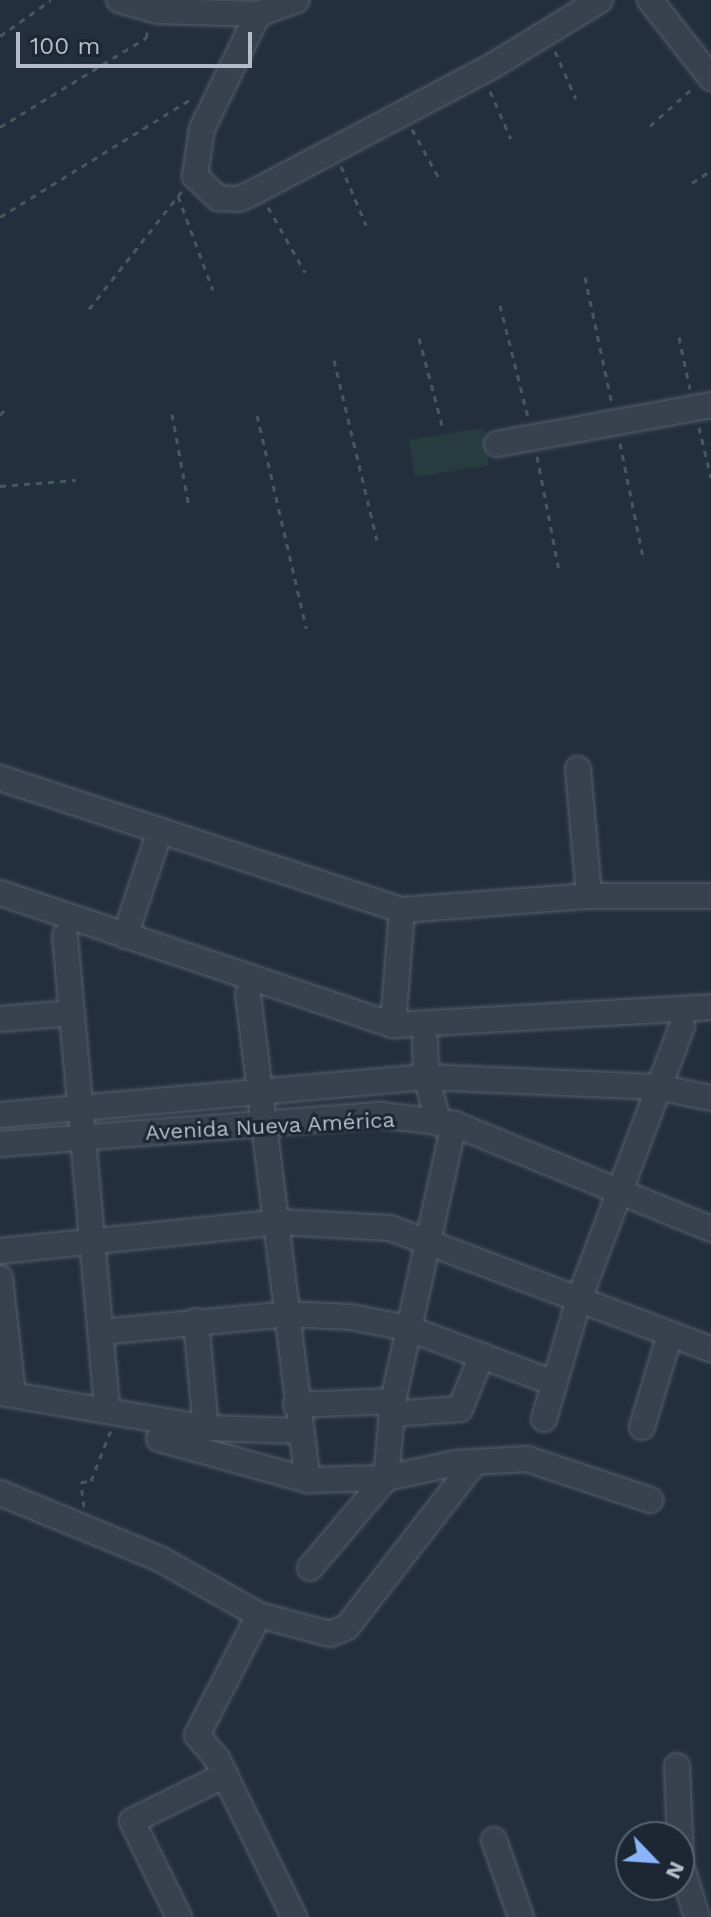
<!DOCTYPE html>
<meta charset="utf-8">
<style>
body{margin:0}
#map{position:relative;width:711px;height:1917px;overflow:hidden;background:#242f3e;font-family:"Work Sans",sans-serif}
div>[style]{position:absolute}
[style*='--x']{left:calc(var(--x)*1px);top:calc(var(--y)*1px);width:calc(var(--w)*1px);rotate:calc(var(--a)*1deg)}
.green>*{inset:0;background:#263c3f;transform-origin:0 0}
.path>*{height:3px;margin-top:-1.5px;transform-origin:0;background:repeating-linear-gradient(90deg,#44595c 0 6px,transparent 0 12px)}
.roads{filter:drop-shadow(0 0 2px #565f6c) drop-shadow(0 0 2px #565f6c)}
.minor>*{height:24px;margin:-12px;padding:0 12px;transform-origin:12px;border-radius:12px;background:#38414e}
span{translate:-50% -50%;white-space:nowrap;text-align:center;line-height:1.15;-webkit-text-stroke:6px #1d2633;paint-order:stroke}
.street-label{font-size:22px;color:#b4bcc9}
.north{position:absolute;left:615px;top:1821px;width:80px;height:80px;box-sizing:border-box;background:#1d2633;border:2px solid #59626f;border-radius:50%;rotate:115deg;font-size:22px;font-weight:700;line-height:32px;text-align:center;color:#b4bcc9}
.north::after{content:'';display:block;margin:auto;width:28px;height:36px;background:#8ab4f8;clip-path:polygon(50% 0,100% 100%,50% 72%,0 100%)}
.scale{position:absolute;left:16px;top:32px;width:236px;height:36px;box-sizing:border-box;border:4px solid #b4bcc9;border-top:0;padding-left:10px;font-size:24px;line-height:28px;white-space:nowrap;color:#b4bcc9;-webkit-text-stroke:6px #1d2633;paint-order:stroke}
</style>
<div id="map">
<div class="green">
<div style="left:483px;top:428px;width:38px;height:75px;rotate:81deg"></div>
</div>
<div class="path">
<div style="--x:0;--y:36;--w:62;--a:-35.2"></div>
<div style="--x:555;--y:51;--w:52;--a:66.4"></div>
<div style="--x:490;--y:91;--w:52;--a:66.4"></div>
<div style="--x:650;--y:126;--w:60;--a:-41.6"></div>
<div style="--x:0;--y:127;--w:171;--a:-31.4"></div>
<div style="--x:146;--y:38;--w:8;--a:-76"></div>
<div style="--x:412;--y:129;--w:60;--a:61.3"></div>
<div style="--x:341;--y:166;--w:64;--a:67"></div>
<div style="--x:692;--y:183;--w:23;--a:-34"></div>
<div style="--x:178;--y:196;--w:100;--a:69.6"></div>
<div style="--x:268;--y:207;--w:75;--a:60.4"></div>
<div style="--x:0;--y:217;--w:228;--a:-31.7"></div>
<div style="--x:585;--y:277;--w:130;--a:78"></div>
<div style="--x:500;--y:305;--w:115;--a:76"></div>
<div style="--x:89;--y:309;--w:150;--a:-51.8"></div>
<div style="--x:679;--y:337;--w:53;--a:78.1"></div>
<div style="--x:419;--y:338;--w:94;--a:75.2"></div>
<div style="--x:334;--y:360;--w:185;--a:76.6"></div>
<div style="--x:172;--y:414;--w:95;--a:79.6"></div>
<div style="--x:0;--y:415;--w:8;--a:-50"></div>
<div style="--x:257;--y:415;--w:219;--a:77"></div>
<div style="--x:699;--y:427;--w:52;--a:76.8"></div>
<div style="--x:620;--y:443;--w:116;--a:78.6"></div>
<div style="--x:537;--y:456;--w:116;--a:79.1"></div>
<div style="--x:0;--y:486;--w:76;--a:-4.5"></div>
<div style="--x:84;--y:1507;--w:25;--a:-97"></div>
<div style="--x:81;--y:1482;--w:10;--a:-6"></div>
<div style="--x:91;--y:1481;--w:55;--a:-68.6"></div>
</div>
<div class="roads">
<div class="minor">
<div style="--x:119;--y:0;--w:41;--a:15.8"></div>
<div style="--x:158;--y:11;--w:100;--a:1.7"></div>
<div style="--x:258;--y:14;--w:41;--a:-19.7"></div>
<div style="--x:650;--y:0;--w:99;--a:52"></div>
<div style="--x:258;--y:14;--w:128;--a:116"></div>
<div style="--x:202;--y:129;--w:48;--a:98.5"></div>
<div style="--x:195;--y:176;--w:32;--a:44"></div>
<div style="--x:218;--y:198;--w:21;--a:3"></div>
<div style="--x:239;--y:199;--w:21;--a:-25"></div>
<div style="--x:258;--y:190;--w:267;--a:-27.9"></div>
<div style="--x:494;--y:65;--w:124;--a:-31.5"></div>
<div style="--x:497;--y:444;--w:218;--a:-10.3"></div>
<div style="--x:578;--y:769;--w:127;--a:85"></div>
<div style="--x:0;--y:778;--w:423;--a:18.2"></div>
<div style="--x:402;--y:910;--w:188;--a:-4.3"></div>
<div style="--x:589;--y:896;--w:122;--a:0"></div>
<div style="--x:0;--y:893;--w:415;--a:18.6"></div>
<div style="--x:393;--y:1025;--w:319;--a:-3.2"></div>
<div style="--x:65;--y:936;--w:476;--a:84.9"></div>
<div style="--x:125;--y:936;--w:111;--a:-71.6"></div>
<div style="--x:248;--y:994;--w:490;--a:83"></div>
<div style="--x:0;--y:1019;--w:72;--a:-4.8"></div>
<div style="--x:393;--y:1025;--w:115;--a:-85.5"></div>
<div style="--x:425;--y:1041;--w:36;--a:88"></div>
<div style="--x:426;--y:1077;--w:48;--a:74.2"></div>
<div style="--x:0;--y:1115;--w:428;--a:-5.1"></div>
<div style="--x:426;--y:1077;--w:231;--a:2.5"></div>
<div style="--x:657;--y:1087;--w:55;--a:11.5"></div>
<div style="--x:0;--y:1144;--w:382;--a:-4.4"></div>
<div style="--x:381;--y:1115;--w:74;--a:7"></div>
<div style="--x:454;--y:1124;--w:278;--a:22.2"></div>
<div style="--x:0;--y:1251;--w:281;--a:-5.9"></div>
<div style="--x:279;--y:1222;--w:111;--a:3.1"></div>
<div style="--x:390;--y:1228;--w:343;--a:20.7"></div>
<div style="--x:0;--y:1278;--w:116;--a:83.6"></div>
<div style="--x:196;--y:1321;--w:107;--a:84.7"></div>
<div style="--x:101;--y:1332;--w:187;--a:-5.5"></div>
<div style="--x:287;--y:1314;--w:64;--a:2.7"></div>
<div style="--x:351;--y:1317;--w:57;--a:11.1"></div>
<div style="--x:407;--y:1328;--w:157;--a:20.5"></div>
<div style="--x:0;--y:1393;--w:209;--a:9.6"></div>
<div style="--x:206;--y:1428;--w:94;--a:1.8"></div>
<div style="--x:296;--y:1405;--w:97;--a:-2.4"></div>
<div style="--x:391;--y:1414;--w:69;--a:-4.1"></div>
<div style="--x:460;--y:1409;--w:58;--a:-67.8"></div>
<div style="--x:544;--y:1419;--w:125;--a:-73.7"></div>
<div style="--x:579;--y:1299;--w:292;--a:-69.3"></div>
<div style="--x:642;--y:1427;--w:97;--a:-73.2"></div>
<div style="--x:159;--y:1439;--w:155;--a:15.4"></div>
<div style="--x:308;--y:1480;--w:78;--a:-1.5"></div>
<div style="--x:386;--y:1478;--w:72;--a:-12.1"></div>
<div style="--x:456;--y:1463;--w:71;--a:-3.2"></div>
<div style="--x:527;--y:1459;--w:130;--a:18.4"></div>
<div style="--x:0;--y:1493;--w:173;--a:22.4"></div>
<div style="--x:160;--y:1559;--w:114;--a:29.5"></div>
<div style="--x:259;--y:1615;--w:73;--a:15"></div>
<div style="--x:330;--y:1634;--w:18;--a:-22"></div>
<div style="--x:347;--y:1627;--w:209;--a:-52.2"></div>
<div style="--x:310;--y:1568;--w:118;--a:-49.8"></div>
<div style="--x:386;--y:1478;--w:77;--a:-84.8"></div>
<div style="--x:393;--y:1401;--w:284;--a:-77.6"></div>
<div style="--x:259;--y:1615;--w:135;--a:117.3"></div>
<div style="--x:197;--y:1735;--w:31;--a:50"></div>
<div style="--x:217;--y:1759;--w:176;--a:64"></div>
<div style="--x:677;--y:1766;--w:99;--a:87.7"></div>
<div style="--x:681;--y:1865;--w:54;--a:72.9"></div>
<div style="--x:494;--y:1840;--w:82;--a:70.7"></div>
<div style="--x:179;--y:1917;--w:107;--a:-116.1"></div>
<div style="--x:132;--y:1821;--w:104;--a:-26.3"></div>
</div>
</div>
<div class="street-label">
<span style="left:270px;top:1126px;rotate:-3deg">Avenida Nueva América</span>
</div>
<div class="north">N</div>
<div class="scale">100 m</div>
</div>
